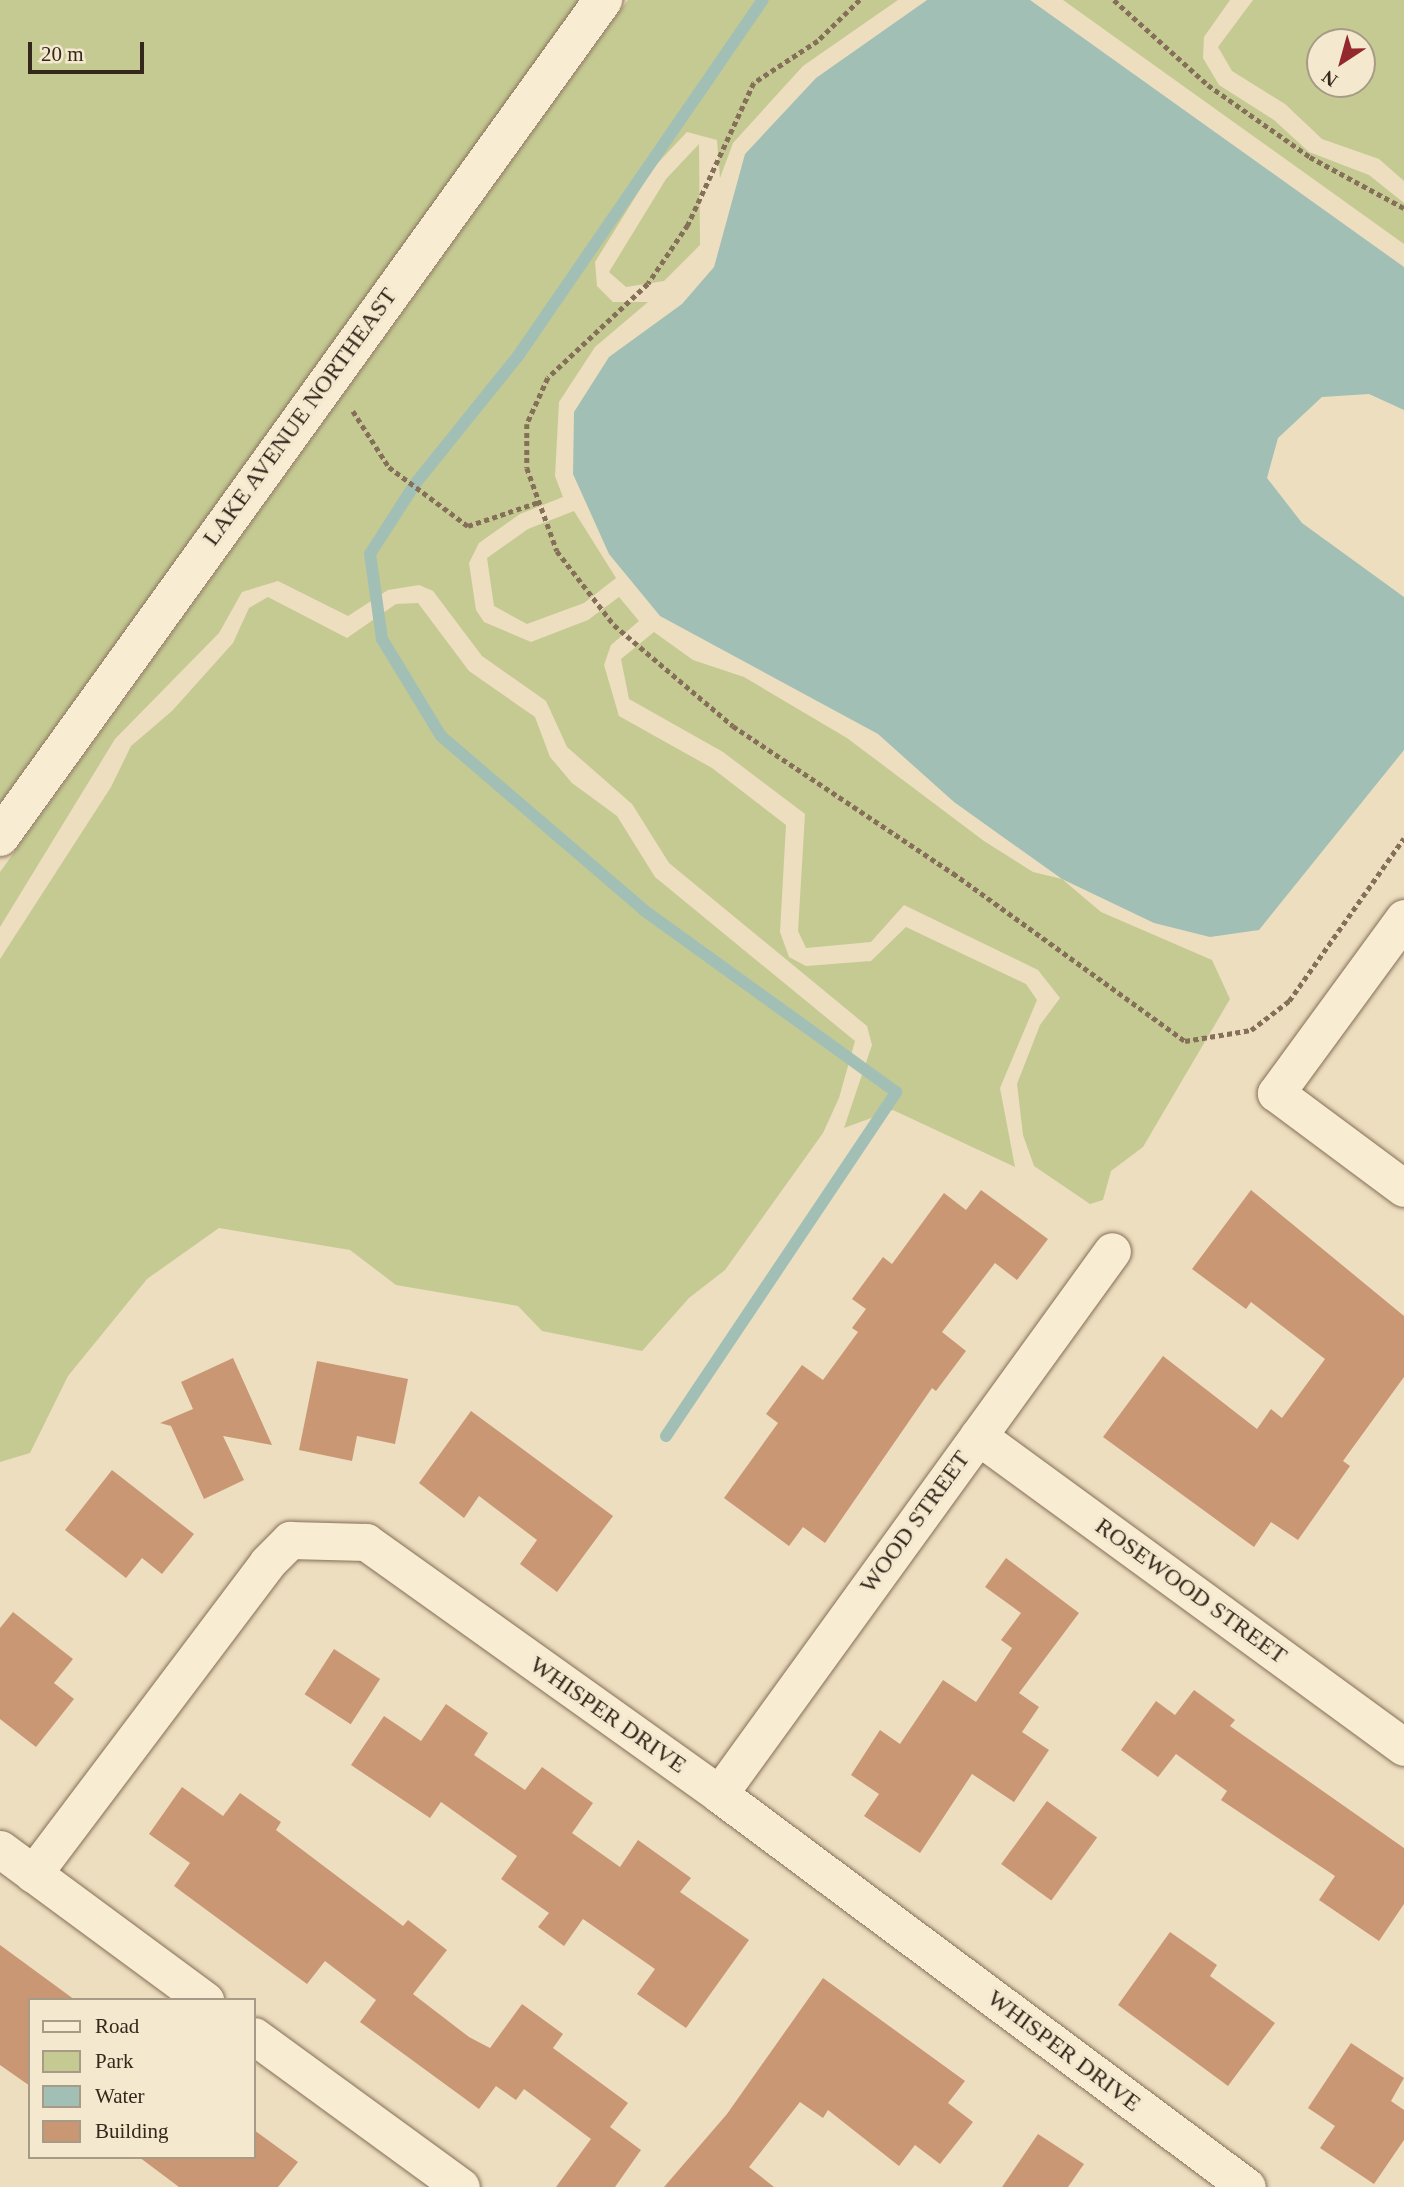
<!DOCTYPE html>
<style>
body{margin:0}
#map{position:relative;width:1404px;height:2187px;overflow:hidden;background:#eddebf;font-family:Georgia,serif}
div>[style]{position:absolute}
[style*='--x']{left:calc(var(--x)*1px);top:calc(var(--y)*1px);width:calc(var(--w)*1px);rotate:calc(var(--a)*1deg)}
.green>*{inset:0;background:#c5ca93}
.water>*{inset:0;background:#a2bfb6}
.stream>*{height:12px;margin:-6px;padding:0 6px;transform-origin:6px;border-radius:6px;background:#a2bfb6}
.building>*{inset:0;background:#ca9775;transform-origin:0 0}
.path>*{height:4.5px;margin-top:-2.25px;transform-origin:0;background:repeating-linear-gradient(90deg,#856f58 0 5px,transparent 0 8.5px)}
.roads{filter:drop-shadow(0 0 2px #856f58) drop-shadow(0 0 2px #856f58)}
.street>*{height:37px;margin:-18.5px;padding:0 18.5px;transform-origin:18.5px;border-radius:18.5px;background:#f8ecd2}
.secondary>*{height:38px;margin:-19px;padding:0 19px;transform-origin:19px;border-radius:19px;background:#f8ecd2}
span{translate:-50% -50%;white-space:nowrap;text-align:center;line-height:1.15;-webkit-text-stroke:6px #f4e9ce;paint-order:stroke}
.street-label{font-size:24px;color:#34271c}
.legend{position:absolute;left:28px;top:1998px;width:228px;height:161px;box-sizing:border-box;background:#f4e9ce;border:2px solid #a79b87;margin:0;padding:9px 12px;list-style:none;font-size:21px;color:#34271c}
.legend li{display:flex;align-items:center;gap:14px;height:35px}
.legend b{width:35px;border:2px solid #a79b87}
.north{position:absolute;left:1306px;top:28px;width:70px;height:70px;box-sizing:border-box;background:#f4e9ce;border:2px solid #a79b87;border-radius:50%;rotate:216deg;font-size:19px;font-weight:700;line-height:28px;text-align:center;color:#34271c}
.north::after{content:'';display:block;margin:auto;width:24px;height:32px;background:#93292c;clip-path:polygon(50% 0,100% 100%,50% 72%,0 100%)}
.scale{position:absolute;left:28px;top:42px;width:116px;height:32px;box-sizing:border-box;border:4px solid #34271c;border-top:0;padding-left:9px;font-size:21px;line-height:24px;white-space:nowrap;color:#34271c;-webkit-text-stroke:5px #f4e9ce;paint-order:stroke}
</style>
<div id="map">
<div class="green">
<div style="clip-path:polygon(0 0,579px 0,0 803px)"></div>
<div style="clip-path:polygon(628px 0,898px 0,803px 66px,733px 143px,720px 178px,717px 140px,687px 132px,654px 167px,595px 262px,597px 286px,613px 302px,648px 302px,595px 347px,559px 402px,555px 476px,563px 497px,520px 514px,479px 543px,469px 563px,476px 610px,484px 622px,531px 642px,588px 620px,619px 597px,639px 621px,611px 645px,604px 665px,619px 716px,712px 768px,786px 825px,780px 932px,789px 957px,806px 966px,871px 961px,906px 927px,1026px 984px,1037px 1000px,1000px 1088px,1015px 1167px,893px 1110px,844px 1128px,872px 1045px,867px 1026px,669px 863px,632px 804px,567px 747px,546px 701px,482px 656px,433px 591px,419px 585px,388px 590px,348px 616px,278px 581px,242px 592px,219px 633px,115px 739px,0 927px,0 872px)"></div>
<div style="clip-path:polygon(1063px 0,1230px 0,1204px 37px,1203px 58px,1219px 85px,1274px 120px,1309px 152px,1369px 175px,1404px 203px,1404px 244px)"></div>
<div style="clip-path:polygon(evenodd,1253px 0,1404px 0,1404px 181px,1379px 159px,1322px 139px,1285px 104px,1232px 71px,1218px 47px,1253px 0,1320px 42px,1362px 42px,1362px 84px,1320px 84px,1320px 42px)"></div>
<div style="clip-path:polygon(699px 144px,700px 245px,664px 281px,626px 287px,609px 272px,666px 179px)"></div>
<div style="clip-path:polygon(574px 511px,616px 578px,584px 603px,527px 624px,494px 606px,487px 558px,528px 529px)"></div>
<div style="clip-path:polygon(268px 597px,347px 638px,396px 604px,418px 603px,469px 671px,535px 717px,550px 757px,572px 783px,617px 816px,655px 877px,855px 1041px,839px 1098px,823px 1133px,725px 1270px,689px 1298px,642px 1351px,542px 1331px,518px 1306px,396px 1285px,350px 1250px,219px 1228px,147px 1279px,68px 1376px,30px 1453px,0 1462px,0 959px,111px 787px,131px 746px,172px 711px,233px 643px,249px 608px)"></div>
<div style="clip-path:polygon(654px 632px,693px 660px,744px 677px,847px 738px,984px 841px,1033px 872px,1062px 879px,1101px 912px,1212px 960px,1230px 999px,1143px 1147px,1111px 1171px,1103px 1200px,1090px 1204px,1034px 1166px,1023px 1135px,1017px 1084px,1040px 1025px,1060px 998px,1038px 970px,904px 905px,871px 942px,806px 948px,798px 931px,805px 814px,723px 752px,629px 699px,621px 659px)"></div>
</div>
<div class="water">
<div style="clip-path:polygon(927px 0,1030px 0,1404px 267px,1404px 410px,1369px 394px,1322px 397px,1278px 438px,1267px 478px,1302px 523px,1404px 597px,1404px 750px,1259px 930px,1210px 937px,1154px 923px,1062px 879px,954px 802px,878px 734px,660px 616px,609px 554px,573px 474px,574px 412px,609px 357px,682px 304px,714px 267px,745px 154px,816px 78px)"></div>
</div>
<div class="stream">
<div style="--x:666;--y:1436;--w:414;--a:-56.2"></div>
<div style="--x:896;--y:1092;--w:311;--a:-144.2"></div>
<div style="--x:644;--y:910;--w:267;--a:-139.4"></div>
<div style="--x:441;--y:736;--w:114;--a:-121.3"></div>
<div style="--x:382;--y:639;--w:86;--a:-98"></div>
<div style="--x:370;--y:554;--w:83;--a:-57.3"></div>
<div style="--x:415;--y:484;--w:164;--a:-51.2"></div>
<div style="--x:518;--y:356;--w:432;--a:-55.5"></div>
</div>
<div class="building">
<div style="clip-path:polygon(981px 1190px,1048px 1239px,1017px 1280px,995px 1263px,942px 1332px,966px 1351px,936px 1391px,932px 1388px,825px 1543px,803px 1527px,789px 1546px,724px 1498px,778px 1423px,766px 1414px,802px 1365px,823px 1380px,858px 1332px,852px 1328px,866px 1309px,852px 1299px,883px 1257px,892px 1264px,944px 1193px,966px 1210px)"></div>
<div style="clip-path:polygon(1251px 1190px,1404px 1316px,1404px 1377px,1343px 1461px,1350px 1466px,1298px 1540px,1271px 1522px,1254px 1547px,1103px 1437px,1163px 1356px,1257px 1429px,1271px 1409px,1282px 1418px,1325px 1359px,1251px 1302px,1246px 1309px,1192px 1269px)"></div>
<div style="clip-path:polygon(233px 1358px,272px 1445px,223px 1436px,244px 1480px,204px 1499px,171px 1426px,160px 1423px,193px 1409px,181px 1382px)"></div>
<div style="clip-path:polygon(317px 1361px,408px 1379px,395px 1444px,357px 1436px,352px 1461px,299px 1450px)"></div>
<div style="clip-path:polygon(471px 1411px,613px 1516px,557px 1592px,520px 1564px,537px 1540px,479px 1496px,464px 1518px,419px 1483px)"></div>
<div style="clip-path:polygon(112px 1470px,194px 1534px,162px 1574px,142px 1558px,126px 1578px,65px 1530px)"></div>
<div style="clip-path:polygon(1006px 1558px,1079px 1613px,1019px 1693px,1039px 1707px,1022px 1732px,1049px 1750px,1014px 1802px,972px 1774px,920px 1853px,864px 1816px,879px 1794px,851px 1775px,880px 1730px,900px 1744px,943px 1680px,976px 1702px,1012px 1648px,1001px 1640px,1021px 1613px,985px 1587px)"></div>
<div style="clip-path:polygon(13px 1612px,73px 1659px,54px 1683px,74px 1699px,36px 1747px,0 1719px,0 1628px)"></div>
<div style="left:334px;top:1649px;width:55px;height:54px;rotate:33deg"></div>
<div style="clip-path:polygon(1194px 1690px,1235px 1720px,1230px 1726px,1404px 1848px,1404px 1904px,1379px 1941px,1319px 1900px,1335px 1876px,1221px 1800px,1227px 1791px,1176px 1754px,1158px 1777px,1121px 1750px,1156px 1701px,1175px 1715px)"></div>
<div style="clip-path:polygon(446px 1704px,488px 1733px,474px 1755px,525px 1790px,542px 1767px,593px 1803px,572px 1833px,620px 1867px,638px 1840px,691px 1878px,680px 1892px,749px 1940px,686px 2028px,637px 1994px,655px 1969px,583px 1919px,564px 1946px,538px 1927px,549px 1913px,501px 1879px,517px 1856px,441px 1802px,430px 1818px,351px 1765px,384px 1716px,421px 1741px)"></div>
<div style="clip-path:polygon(182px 1787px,223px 1816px,240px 1793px,281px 1822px,276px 1830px,403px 1926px,408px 1920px,447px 1950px,413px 1994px,469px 2037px,490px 2048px,522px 2004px,563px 2034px,553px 2048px,628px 2103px,610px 2127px,641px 2150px,615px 2187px,556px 2187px,591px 2139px,524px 2089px,516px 2100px,496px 2086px,479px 2109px,360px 2022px,376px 2000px,325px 1961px,307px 1984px,174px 1886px,190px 1863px,149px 1834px)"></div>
<div style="left:1047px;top:1801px;width:62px;height:78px;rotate:36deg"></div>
<div style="clip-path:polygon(1170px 1932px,1217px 1965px,1210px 1976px,1275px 2023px,1228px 2086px,1118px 2005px)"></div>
<div style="clip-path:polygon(0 1945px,75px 2000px,30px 2000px,30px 2086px,0 2065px)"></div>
<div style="clip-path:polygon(823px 1978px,965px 2081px,948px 2103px,973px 2122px,940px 2164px,915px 2145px,899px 2166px,828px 2110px,823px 2118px,800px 2102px,749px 2167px,774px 2187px,664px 2187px,727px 2114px)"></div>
<div style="clip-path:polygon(1351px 2043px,1404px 2078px,1391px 2101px,1404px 2110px,1404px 2140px,1374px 2184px,1320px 2148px,1335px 2126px,1308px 2108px)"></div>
<div style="clip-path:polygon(254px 2130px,298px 2162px,278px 2187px,179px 2187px,139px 2157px,254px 2157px)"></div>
<div style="clip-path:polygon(1038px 2134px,1084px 2164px,1068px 2187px,1002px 2187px)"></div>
</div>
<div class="path">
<div style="--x:860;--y:0;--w:59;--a:135.7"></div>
<div style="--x:818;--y:41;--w:77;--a:146.7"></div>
<div style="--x:754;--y:83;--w:157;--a:114.9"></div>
<div style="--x:688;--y:225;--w:71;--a:124.1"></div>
<div style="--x:648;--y:284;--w:137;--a:136.8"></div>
<div style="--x:548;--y:378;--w:51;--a:114.5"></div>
<div style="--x:527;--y:424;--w:44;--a:90"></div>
<div style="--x:527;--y:468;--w:88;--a:70.1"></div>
<div style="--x:557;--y:551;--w:93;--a:52.4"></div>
<div style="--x:614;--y:625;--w:156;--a:40.3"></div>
<div style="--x:733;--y:726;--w:265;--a:33.8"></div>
<div style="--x:953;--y:873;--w:286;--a:35.9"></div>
<div style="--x:1185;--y:1041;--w:67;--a:-9.5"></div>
<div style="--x:1251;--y:1030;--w:48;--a:-37.3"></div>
<div style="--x:1289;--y:1001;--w:199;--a:-54.8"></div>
<div style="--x:1114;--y:0;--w:127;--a:42.1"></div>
<div style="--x:1208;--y:85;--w:125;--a:35.2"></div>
<div style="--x:1310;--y:157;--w:107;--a:28.5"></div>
<div style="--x:353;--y:411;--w:67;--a:57.3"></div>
<div style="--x:389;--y:467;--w:99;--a:36.8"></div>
<div style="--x:468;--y:526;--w:75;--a:-18.7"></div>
</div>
<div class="roads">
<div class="street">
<div style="--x:1404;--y:918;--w:217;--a:126.2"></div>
<div style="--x:1276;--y:1093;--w:159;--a:36.6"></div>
<div style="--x:978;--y:1436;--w:527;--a:36.13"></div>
<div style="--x:719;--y:1794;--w:670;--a:-54.1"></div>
<div style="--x:0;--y:1849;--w:255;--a:36.4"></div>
<div style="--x:33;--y:1874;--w:389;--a:-53"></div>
<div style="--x:267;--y:1563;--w:33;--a:-45"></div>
<div style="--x:290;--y:1540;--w:76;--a:1.5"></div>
<div style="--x:366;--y:1542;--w:434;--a:35.5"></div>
<div style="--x:719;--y:1794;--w:658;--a:36.66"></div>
<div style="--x:254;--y:2036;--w:256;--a:36.1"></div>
</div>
<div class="secondary">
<div style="--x:0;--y:837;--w:1032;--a:-54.23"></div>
</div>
</div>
<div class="street-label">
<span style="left:300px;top:417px;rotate:-54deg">LAKE AVENUE NORTHEAST</span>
<span style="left:915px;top:1522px;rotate:-54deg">WOOD STREET</span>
<span style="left:1191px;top:1591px;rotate:36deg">ROSEWOOD STREET</span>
<span style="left:608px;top:1715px;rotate:35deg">WHISPER DRIVE</span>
<span style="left:1064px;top:2051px;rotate:37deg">WHISPER DRIVE</span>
</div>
<ul class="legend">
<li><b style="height:9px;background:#f8ecd2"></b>Road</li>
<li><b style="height:19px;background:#c5ca93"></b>Park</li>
<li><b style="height:19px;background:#a2bfb6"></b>Water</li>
<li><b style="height:19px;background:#ca9775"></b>Building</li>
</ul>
<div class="north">N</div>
<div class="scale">20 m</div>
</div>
